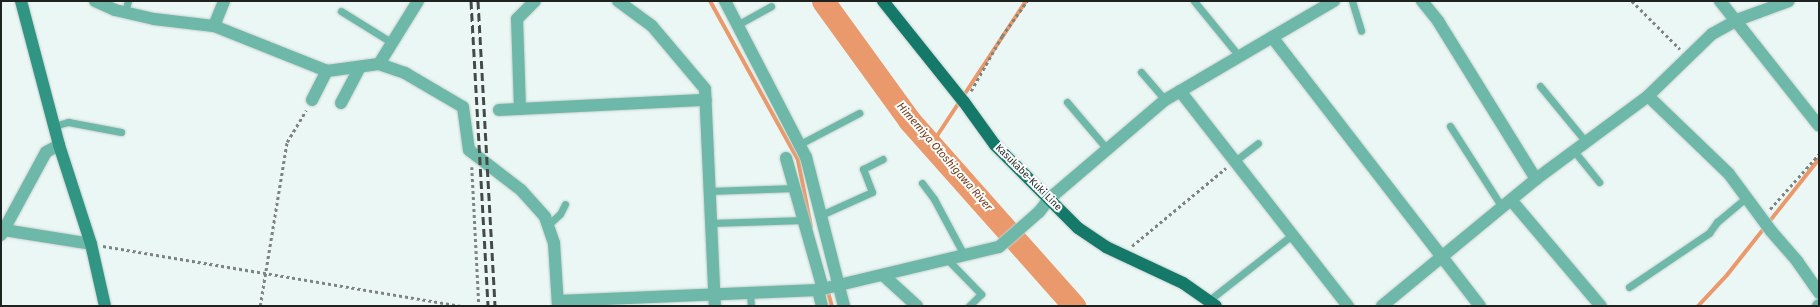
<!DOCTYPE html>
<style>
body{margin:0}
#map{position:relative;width:1820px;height:307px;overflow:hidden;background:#ebf7f4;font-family:"Fira Sans",sans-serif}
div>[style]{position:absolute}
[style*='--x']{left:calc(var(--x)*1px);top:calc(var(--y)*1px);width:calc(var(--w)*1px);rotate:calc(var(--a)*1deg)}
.stream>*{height:4px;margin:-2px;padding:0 2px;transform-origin:2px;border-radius:2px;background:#e9996b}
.river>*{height:23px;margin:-11.5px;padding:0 11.5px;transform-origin:11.5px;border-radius:11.5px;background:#e9996b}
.path>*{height:2.5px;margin-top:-1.25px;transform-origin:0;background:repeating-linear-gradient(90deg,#7d8582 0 3px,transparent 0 6px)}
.roads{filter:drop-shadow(0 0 1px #c6d1ce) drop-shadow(0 0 1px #c6d1ce)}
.lane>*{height:7px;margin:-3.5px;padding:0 3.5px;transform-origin:3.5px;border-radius:3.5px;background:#6db8a9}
.street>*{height:12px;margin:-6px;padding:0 6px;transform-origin:6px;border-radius:6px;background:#6db8a9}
.secondary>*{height:12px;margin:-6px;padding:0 6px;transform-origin:6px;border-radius:6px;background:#319584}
.primary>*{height:12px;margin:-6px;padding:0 6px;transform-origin:6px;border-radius:6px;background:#15796a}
.rail>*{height:3px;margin-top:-1.5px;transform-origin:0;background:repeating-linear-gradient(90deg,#444a48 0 8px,transparent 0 12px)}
span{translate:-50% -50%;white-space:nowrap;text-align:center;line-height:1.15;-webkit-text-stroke:4px #fff;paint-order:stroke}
.street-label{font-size:10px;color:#1e2321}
.water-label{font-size:11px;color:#6f3b1b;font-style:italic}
.frame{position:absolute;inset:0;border:2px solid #1e2321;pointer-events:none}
</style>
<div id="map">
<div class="stream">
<div style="--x:710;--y:1;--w:182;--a:61"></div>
<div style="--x:798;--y:160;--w:68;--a:79"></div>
<div style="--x:931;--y:145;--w:173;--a:-56.6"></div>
<div style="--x:827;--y:289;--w:18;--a:74"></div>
<div style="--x:1698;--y:306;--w:42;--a:-46.9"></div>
<div style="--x:1727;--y:275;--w:148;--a:-51.6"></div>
</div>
<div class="river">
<div style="--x:823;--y:1;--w:147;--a:54.1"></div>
<div style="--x:909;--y:120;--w:249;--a:48.4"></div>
</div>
<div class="path">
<div style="--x:1632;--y:1;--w:68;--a:45"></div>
<div style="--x:971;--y:91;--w:63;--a:-60.6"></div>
<div style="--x:1002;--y:36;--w:43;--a:-54.5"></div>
<div style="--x:472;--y:167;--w:139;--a:87.1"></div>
<div style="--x:1770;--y:209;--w:74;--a:-48.3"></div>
<div style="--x:103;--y:246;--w:363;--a:9.5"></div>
<div style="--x:1132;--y:246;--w:122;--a:-39.7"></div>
<div style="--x:260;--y:306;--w:166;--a:-80.7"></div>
<div style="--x:287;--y:142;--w:37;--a:-59"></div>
</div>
<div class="roads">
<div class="lane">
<div style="--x:1194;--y:1;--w:71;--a:50.7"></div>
<div style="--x:1352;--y:1;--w:31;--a:73"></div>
<div style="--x:341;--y:11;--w:59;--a:31.8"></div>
<div style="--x:125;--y:12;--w:11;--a:-75"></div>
<div style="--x:737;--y:25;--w:39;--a:-29"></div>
<div style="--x:1141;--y:72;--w:37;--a:49"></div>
<div style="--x:1540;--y:86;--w:72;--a:50.6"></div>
<div style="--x:1067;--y:102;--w:62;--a:49.6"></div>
<div style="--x:54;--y:126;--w:15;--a:-16"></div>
<div style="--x:68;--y:122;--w:54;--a:10.7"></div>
<div style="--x:1450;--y:126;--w:96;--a:57.3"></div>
<div style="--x:800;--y:144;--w:67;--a:-27.7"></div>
<div style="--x:1574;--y:151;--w:40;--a:51"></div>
<div style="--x:1235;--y:161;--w:29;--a:-38"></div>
<div style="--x:922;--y:183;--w:20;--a:53"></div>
<div style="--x:934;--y:199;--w:64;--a:61.8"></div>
<div style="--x:709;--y:191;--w:86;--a:-2"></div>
<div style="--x:821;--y:215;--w:56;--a:-24.3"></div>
<div style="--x:872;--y:192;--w:25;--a:-111"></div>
<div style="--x:863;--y:169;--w:22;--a:-27"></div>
<div style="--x:711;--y:223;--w:93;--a:-1.8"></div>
<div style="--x:548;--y:225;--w:16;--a:-43"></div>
<div style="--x:560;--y:214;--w:11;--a:-63"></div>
<div style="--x:947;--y:259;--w:49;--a:45.8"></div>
<div style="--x:981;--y:294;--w:17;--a:135"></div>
<div style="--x:1629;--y:287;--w:97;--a:-34"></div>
<div style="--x:1709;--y:233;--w:14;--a:-54"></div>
<div style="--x:1717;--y:222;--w:38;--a:-40"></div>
<div style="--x:750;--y:293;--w:13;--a:86"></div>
<div style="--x:1208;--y:301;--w:107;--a:-38.2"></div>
</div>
<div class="street">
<div style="--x:95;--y:1;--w:22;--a:24"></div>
<div style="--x:115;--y:10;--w:40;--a:13"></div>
<div style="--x:154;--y:19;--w:60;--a:6.7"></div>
<div style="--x:214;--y:26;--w:122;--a:21.7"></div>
<div style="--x:327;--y:71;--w:52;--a:-7.7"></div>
<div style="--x:379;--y:64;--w:28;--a:19"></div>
<div style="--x:405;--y:73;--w:67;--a:30.4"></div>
<div style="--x:463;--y:107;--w:43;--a:82.1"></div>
<div style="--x:469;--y:150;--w:66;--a:37.6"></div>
<div style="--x:521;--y:190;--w:36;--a:48"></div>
<div style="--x:545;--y:217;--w:28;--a:71"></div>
<div style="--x:554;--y:243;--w:63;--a:86.4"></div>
<div style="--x:618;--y:1;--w:42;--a:36.3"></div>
<div style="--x:652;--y:26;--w:82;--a:49.9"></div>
<div style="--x:705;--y:89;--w:217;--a:87.4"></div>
<div style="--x:725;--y:1;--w:176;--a:62.6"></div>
<div style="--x:806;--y:157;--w:154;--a:75.7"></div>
<div style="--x:1422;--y:1;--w:26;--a:51"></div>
<div style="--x:1438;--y:21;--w:186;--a:58.2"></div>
<div style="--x:1720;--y:1;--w:159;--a:51.6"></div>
<div style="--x:214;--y:26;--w:27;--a:-68"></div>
<div style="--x:1272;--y:37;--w:340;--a:52.3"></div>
<div style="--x:379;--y:64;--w:74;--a:-58.2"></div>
<div style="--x:1180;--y:91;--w:273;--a:52"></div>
<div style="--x:1648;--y:96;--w:112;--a:43.9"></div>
<div style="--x:1729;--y:174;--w:71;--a:53.6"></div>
<div style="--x:1771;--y:231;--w:40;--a:49"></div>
<div style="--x:1797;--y:261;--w:39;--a:55"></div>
<div style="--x:312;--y:100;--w:33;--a:-63"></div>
<div style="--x:341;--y:103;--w:41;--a:-62.2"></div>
<div style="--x:520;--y:109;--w:90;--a:-91.9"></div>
<div style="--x:517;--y:19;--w:25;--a:-45"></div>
<div style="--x:499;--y:110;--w:207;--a:-2.8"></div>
<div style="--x:786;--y:158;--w:136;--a:74.2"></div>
<div style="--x:1511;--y:200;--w:139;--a:49.7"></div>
<div style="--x:4;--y:230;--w:88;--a:9.1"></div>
<div style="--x:1;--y:235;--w:94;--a:-61.5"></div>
<div style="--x:46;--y:152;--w:15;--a:-28"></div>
<div style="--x:883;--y:275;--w:46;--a:42.4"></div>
<div style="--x:818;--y:290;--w:16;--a:76"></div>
<div style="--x:558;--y:301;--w:260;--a:-2.4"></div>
<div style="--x:818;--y:290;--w:186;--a:-13.4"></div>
<div style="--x:999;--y:247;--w:53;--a:-41.2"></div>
<div style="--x:1039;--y:212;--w:16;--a:-52"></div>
<div style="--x:1049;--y:199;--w:153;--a:-40.5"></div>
<div style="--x:1165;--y:100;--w:196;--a:-30.4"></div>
<div style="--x:1382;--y:306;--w:200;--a:-39.5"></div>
<div style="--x:1536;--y:179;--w:139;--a:-36.5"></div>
<div style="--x:1648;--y:96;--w:89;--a:-44.1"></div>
<div style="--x:1712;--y:34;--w:29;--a:-29"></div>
<div style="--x:1737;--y:20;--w:55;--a:-20.1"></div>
<div style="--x:1818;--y:306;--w:1;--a:-45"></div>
</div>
<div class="secondary">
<div style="--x:21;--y:1;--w:149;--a:75.2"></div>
<div style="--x:59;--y:145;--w:104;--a:72.1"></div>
<div style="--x:91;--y:244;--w:64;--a:77.3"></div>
</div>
<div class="primary">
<div style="--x:883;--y:1;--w:129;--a:51.3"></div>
<div style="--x:964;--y:102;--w:53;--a:54.2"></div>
<div style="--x:995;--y:145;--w:117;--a:45"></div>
<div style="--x:1078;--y:228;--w:34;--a:34"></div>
<div style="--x:1106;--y:247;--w:85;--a:25.1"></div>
<div style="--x:1183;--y:283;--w:40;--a:34.9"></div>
</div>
</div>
<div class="rail">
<div style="--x:471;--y:1;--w:305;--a:86.8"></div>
<div style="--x:478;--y:1;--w:305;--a:86.8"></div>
</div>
<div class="street-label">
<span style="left:1028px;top:178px;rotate:45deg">Kasukabe-Kuki Line</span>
</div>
<div class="water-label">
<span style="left:944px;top:157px;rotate:49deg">Himemiya Otoshigawa River</span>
</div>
<div class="frame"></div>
</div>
